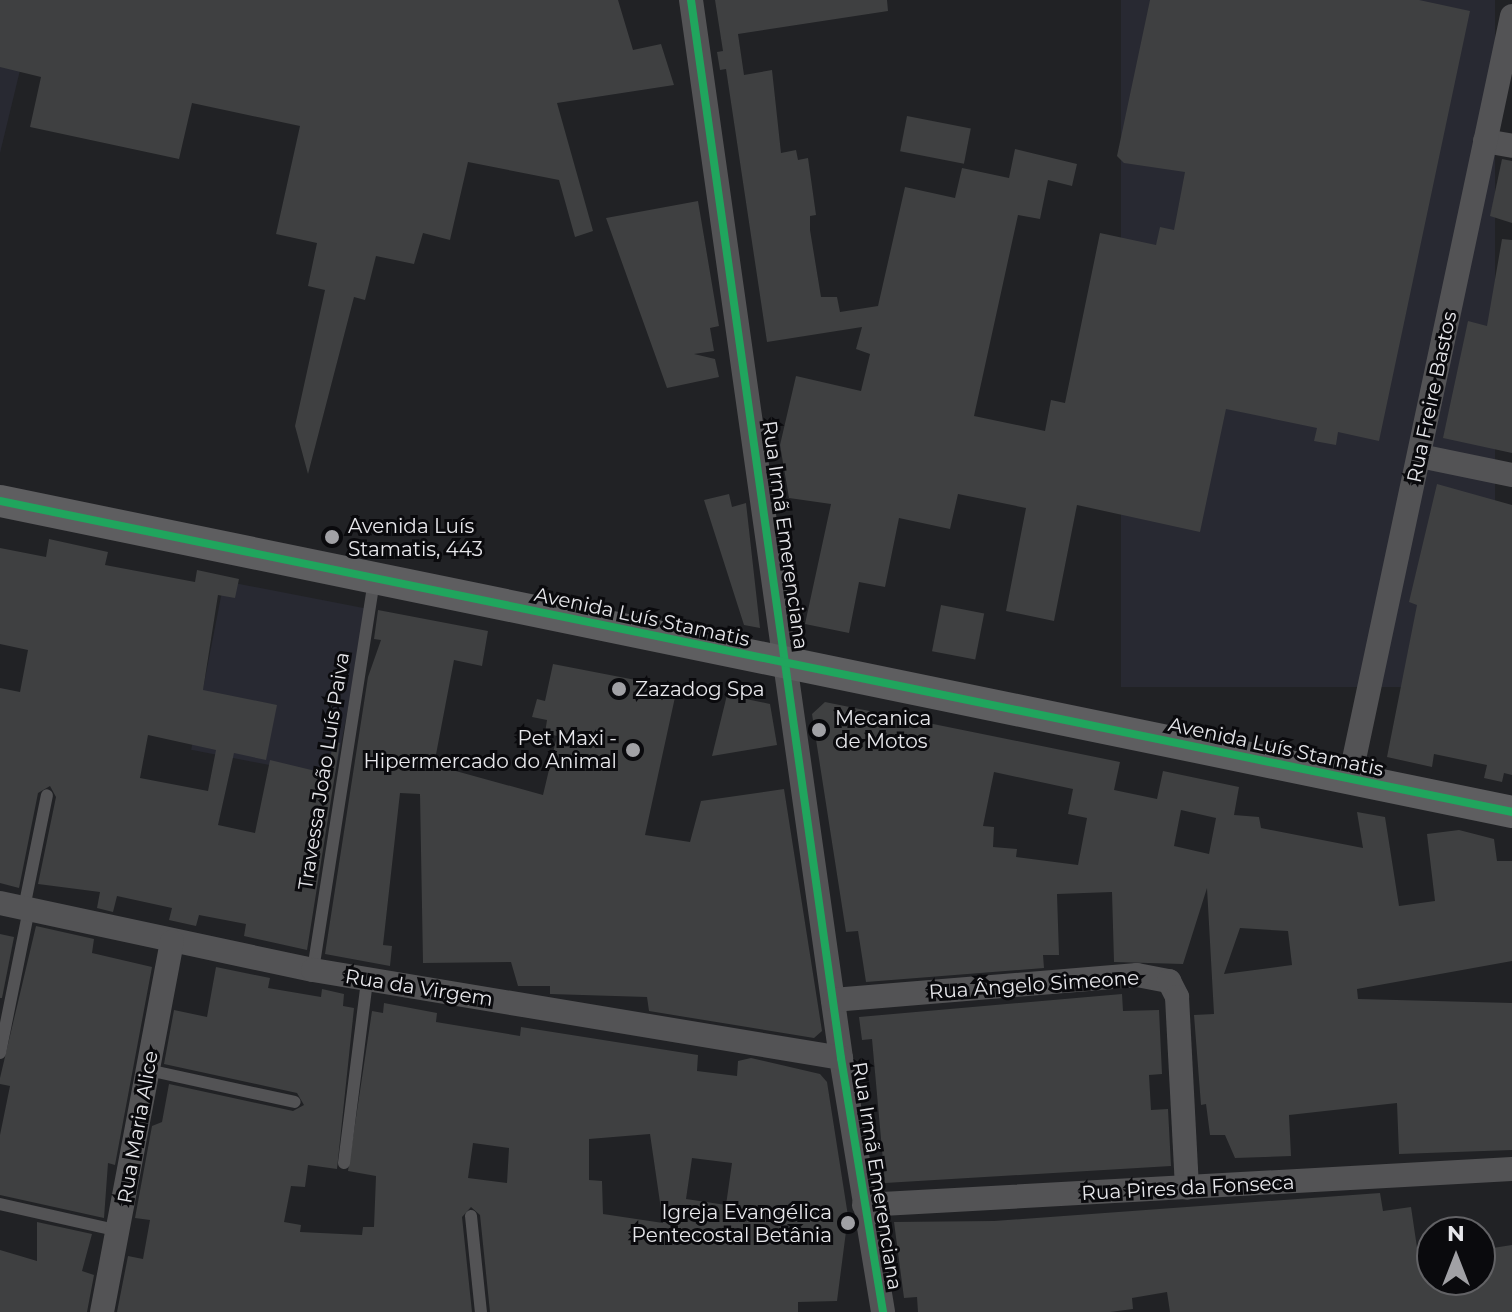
<!DOCTYPE html>
<meta charset="utf-8">
<style>
body{margin:0}
#map{position:relative;width:1512px;height:1312px;overflow:hidden;background:#212225;font-family:Montserrat,sans-serif}
div>[style]{position:absolute}
[style*='--x']{left:calc(var(--x)*1px);top:calc(var(--y)*1px);width:calc(var(--w)*1px);rotate:calc(var(--a)*1deg)}
.built>*{inset:0;background:#282932;transform-origin:0 0}
.building>*{inset:0;background:#3f4041;transform-origin:0 0}
.lane>*{height:12px;margin:-6px;padding:0 6px;transform-origin:6px;border-radius:6px;background:#535355}
.street>*{height:24px;margin:-12px;padding:0 12px;transform-origin:12px;border-radius:12px;background:#535355}
.secondary>*{height:32px;margin:-16px;padding:0 16px;transform-origin:16px;border-radius:16px;background:#5e5e60}
.cycleway>*{height:8px;margin:-4px;padding:0 4px;transform-origin:4px;border-radius:4px;background:#20a55d}
.dots>*{width:22px;height:22px;translate:-50% -50%;box-sizing:border-box;border:4px solid #0a0a0d;border-radius:50%}
span{translate:-50% -50%;white-space:nowrap;text-align:center;line-height:1.15;-webkit-text-stroke:6px #0a0a0d;paint-order:stroke}
.street-label{font-size:20px;color:#e6e6ea}
.poi-label{font-size:20px;color:#e6e6ea}
.left{translate:0 -50%;text-align:left}
.right{translate:-100% -50%;text-align:right}
.north{position:absolute;left:1416px;top:1216px;width:80px;height:80px;box-sizing:border-box;background:#0a0a0d;border:2px solid #626265;border-radius:50%;rotate:0deg;font-size:22px;font-weight:700;line-height:32px;text-align:center;color:#e6e6ea}
.north::after{content:'';display:block;margin:auto;width:28px;height:36px;background:#a1a1a5;clip-path:polygon(50% 0,100% 100%,50% 72%,0 100%)}
</style>
<div id="map">
<div class="built">
<div style="clip-path:polygon(0 0,37px 0,0 153px)"></div>
<div style="left:1121px;top:0;width:374px;height:687px"></div>
<div style="left:224px;top:581px;width:146px;height:172px;rotate:11deg"></div>
</div>
<div class="building">
<div style="clip-path:polygon(0 0,618px 0,633px 50px,661px 44px,674px 85px,557px 103px,593px 231px,575px 237px,559px 180px,468px 162px,450px 240px,423px 233px,414px 264px,376px 256px,365px 300px,354px 297px,308px 474px,295px 426px,325px 290px,308px 286px,317px 243px,276px 234px,300px 126px,192px 103px,179px 159px,30px 127px,41px 77px,0 67px)"></div>
<div style="clip-path:polygon(715px 0,887px 0,888px 11px,738px 34px,744px 75px,772px 70px,781px 153px,796px 150px,798px 160px,808px 158px,816px 215px,810px 216px,810px 230px,821px 297px,837px 297px,840px 312px,878px 306px,905px 187px,955px 198px,962px 168px,1009px 178px,1015px 149px,1077px 164px,1072px 186px,1048px 180px,1040px 219px,1018px 215px,974px 416px,1045px 431px,1051px 400px,1065px 403px,1100px 233px,1156px 245px,1160px 227px,1174px 230px,1185px 172px,1124px 163px,1117px 156px,1150px 0,1419px 0,1470px 11px,1379px 441px,1338px 432px,1336px 445px,1314px 441px,1317px 428px,1226px 409px,1200px 532px,1077px 505px,1054px 621px,1006px 611px,1026px 508px,958px 494px,950px 529px,899px 518px,885px 587px,859px 582px,849px 633px,805px 624px,831px 504px,789px 498px,780px 445px,796px 376px,861px 391px,870px 354px,856px 349px,862px 327px,767px 342px,726px 69px,720px 70px,717px 52px,723px 51px)"></div>
<div style="left:907px;top:116px;width:65px;height:36px;rotate:11deg"></div>
<div style="clip-path:polygon(1502px 159px,1512px 161px,1512px 223px,1490px 216px)"></div>
<div style="clip-path:polygon(698px 201px,719px 326px,710px 328px,714px 351px,694px 354px,715px 359px,719px 377px,667px 388px,606px 218px)"></div>
<div style="clip-path:polygon(1502px 239px,1512px 240px,1512px 453px,1443px 438px,1468px 321px,1487px 326px)"></div>
<div style="clip-path:polygon(1437px 484px,1512px 505px,1512px 775px,1504px 773px,1502px 782px,1484px 778px,1487px 765px,1434px 754px,1432px 767px,1387px 757px,1417px 605px,1409px 602px)"></div>
<div style="clip-path:polygon(729px 494px,732px 507px,746px 503px,760px 628px,744px 625px,704px 500px)"></div>
<div style="clip-path:polygon(evenodd,49px 539px,108px 552px,105px 565px,195px 582px,197px 570px,239px 579px,235px 598px,218px 595px,203px 690px,277px 705px,266px 760px,234px 753px,218px 825px,255px 833px,270px 760px,328px 774px,333px 741px,340px 743px,307px 950px,244px 936px,246px 924px,199px 915px,196px 926px,169px 920px,172px 908px,117px 896px,113px 912px,97px 908px,100px 892px,38px 884px,56px 797px,50px 786px,38px 793px,19px 888px,0 883px,0 688px,20px 692px,28px 650px,0 644px,0 548px,46px 557px,49px 539px,148px 735px,216px 750px,208px 791px,140px 778px,148px 735px)"></div>
<div style="left:941px;top:605px;width:44px;height:47px;rotate:11deg"></div>
<div style="clip-path:polygon(378px 610px,488px 631px,482px 666px,454px 660px,434px 765px,543px 795px,557px 736px,545px 733px,547px 720px,532px 717px,537px 699px,545px 701px,553px 664px,677px 688px,645px 835px,690px 842px,701px 801px,784px 789px,822px 1031px,814px 1038px,649px 1011px,647px 997px,550px 994px,550px 986px,518px 986px,511px 962px,423px 963px,420px 794px,400px 793px,383px 945px,392px 946px,390px 966px,325px 954px,368px 677px,381px 640px,374px 639px)"></div>
<div style="clip-path:polygon(727px 695px,770px 704px,777px 745px,712px 756px)"></div>
<div style="clip-path:polygon(evenodd,825px 702px,1120px 762px,1114px 790px,1157px 799px,1163px 771px,1239px 787px,1234px 815px,1259px 817px,1261px 828px,1363px 848px,1357px 812px,1385px 817px,1399px 906px,1435px 901px,1427px 834px,1459px 830px,1494px 839px,1497px 861px,1512px 861px,1512px 961px,1357px 989px,1358px 999px,1512px 1003px,1512px 1150px,1399px 1154px,1397px 1103px,1289px 1115px,1291px 1156px,1235px 1158px,1225px 1135px,1210px 1135px,1206px 1104px,1201px 1105px,1194px 1015px,1214px 1014px,1207px 888px,1183px 964px,1114px 962px,1112px 892px,1057px 894px,1059px 955px,1043px 955px,1044px 968px,866px 982px,858px 931px,846px 932px,812px 714px,825px 702px,994px 772px,1073px 789px,1068px 814px,1087px 818px,1078px 865px,1016px 857px,1017px 849px,993px 847px,994px 827px,983px 826px,994px 772px,825px 702px,1181px 810px,1216px 818px,1209px 854px,1174px 846px,1181px 810px,825px 702px,1240px 928px,1288px 931px,1292px 965px,1224px 974px,1240px 928px)"></div>
<div style="clip-path:polygon(36px 926px,94px 939px,92px 953px,152px 967px,115px 1165px,108px 1163px,104px 1218px,0 1195px,0 1135px,10px 1086px,0 1084px,0 1078px)"></div>
<div style="clip-path:polygon(0 934px,14px 937px,2px 998px,0 998px)"></div>
<div style="clip-path:polygon(evenodd,216px 967px,270px 978px,268px 988px,321px 997px,322px 989px,344px 994px,343px 1006px,354px 1008px,337px 1169px,308px 1165px,305px 1187px,291px 1186px,284px 1222px,301px 1225px,300px 1232px,362px 1235px,363px 1227px,374px 1227px,376px 1176px,348px 1171px,372px 1011px,383px 1013px,384px 1003px,437px 1013px,436px 1022px,520px 1036px,521px 1027px,698px 1055px,697px 1071px,737px 1076px,738px 1061px,751px 1058px,820px 1074px,827px 1082px,848px 1216px,837px 1301px,798px 1302px,798px 1312px,490px 1312px,480px 1215px,471px 1207px,462px 1217px,472px 1312px,117px 1312px,128px 1256px,143px 1259px,150px 1220px,135px 1218px,152px 1126px,162px 1122px,169px 1084px,293px 1111px,304px 1105px,297px 1093px,164px 1064px,174px 1010px,207px 1017px,216px 967px,650px 1134px,663px 1223px,603px 1214px,602px 1181px,589px 1180px,589px 1139px,650px 1134px,216px 967px,473px 1143px,509px 1148px,507px 1183px,468px 1178px,473px 1143px,216px 967px,692px 1158px,732px 1163px,726px 1205px,686px 1199px,692px 1158px)"></div>
<div style="clip-path:polygon(1122px 994px,1123px 1011px,1159px 1010px,1162px 1074px,1149px 1075px,1151px 1110px,1168px 1109px,1171px 1166px,885px 1183px,872px 1039px,862px 1040px,859px 1017px)"></div>
<div style="clip-path:polygon(1380px 1193px,1383px 1211px,1411px 1207px,1419px 1261px,1432px 1259px,1432px 1280px,1480px 1280px,1480px 1250px,1512px 1245px,1512px 1312px,1170px 1312px,1167px 1292px,1132px 1298px,1133px 1309px,1110px 1312px,918px 1312px,917px 1297px,904px 1298px,894px 1222px,994px 1221px)"></div>
<div style="clip-path:polygon(37px 1222px,92px 1234px,82px 1271px,94px 1275px,87px 1312px,0 1312px,0 1250px,37px 1261px)"></div>
</div>
<div class="lane">
<div style="--x:24;--y:908;--w:115;--a:-78.5"></div>
<div style="--x:313;--y:970;--w:394;--a:-81.1"></div>
<div style="--x:0;--y:1053;--w:147;--a:-78.6"></div>
<div style="--x:148;--y:1070;--w:150;--a:12.3"></div>
<div style="--x:344;--y:1163;--w:184;--a:-82.8"></div>
<div style="--x:0;--y:1204;--w:123;--a:12.7"></div>
<div style="--x:471;--y:1216;--w:97;--a:84.1"></div>
</div>
<div class="street">
<div style="--x:691;--y:0;--w:1069;--a:81.93"></div>
<div style="--x:841;--y:1058;--w:257;--a:80.6"></div>
<div style="--x:1485;--y:141;--w:27;--a:10"></div>
<div style="--x:1420;--y:456;--w:94;--a:11.7"></div>
<div style="--x:1350;--y:778;--w:779;--a:-78"></div>
<div style="--x:0;--y:903;--w:320;--a:12.1"></div>
<div style="--x:313;--y:970;--w:535;--a:9.46"></div>
<div style="--x:833;--y:1000;--w:305;--a:-4.7"></div>
<div style="--x:1137;--y:975;--w:33;--a:11"></div>
<div style="--x:1169;--y:981;--w:18;--a:63"></div>
<div style="--x:1177;--y:997;--w:191;--a:87"></div>
<div style="--x:864;--y:1205;--w:649;--a:-3.18"></div>
<div style="--x:102;--y:1312;--w:377;--a:-79.3"></div>
</div>
<div class="secondary">
<div style="--x:0;--y:501;--w:1544;--a:11.62"></div>
</div>
<div class="cycleway">
<div style="--x:691;--y:0;--w:1069;--a:81.93"></div>
<div style="--x:841;--y:1058;--w:257;--a:80.6"></div>
<div style="--x:0;--y:501;--w:1544;--a:11.62"></div>
</div>
<div class="dots">
<div style="left:332px;top:537px;background:#a1a1a5"></div>
<div style="left:619px;top:689px;background:#a1a1a5"></div>
<div style="left:819px;top:730px;background:#a1a1a5"></div>
<div style="left:633px;top:750px;background:#a1a1a5"></div>
<div style="left:848px;top:1223px;background:#a1a1a5"></div>
</div>
<div class="street-label">
<span style="left:1432px;top:397px;rotate:-78deg">Rua Freire Bastos</span>
<span style="left:785px;top:535px;rotate:82deg">Rua Irmã Emerenciana</span>
<span style="left:642px;top:617px;rotate:12deg">Avenida Luís Stamatis</span>
<span style="left:1276px;top:747px;rotate:12deg">Avenida Luís Stamatis</span>
<span style="left:324px;top:771px;rotate:-81deg">Travessa João Luís Paiva</span>
<span style="left:1034px;top:985px;rotate:-4deg">Rua Ângelo Simeone</span>
<span style="left:419px;top:988px;rotate:9deg">Rua da Virgem</span>
<span style="left:138px;top:1127px;rotate:-80deg">Rua Maria Alice</span>
<span style="left:877px;top:1176px;rotate:81deg">Rua Irmã Emerenciana</span>
<span style="left:1188px;top:1188px;rotate:-3deg">Rua Pires da Fonseca</span>
</div>
<div class="poi-label">
<span class="left" style="left:348px;top:538px">Avenida Luís<br>Stamatis, 443</span>
<span class="left" style="left:635px;top:689px">Zazadog Spa</span>
<span class="left" style="left:835px;top:730px">Mecanica<br>de Motos</span>
<span class="right" style="left:617px;top:750px">Pet Maxi -<br>Hipermercado do Animal</span>
<span class="right" style="left:832px;top:1224px">Igreja Evangélica<br>Pentecostal Betânia</span>
</div>
<div class="north">N</div>
</div>
